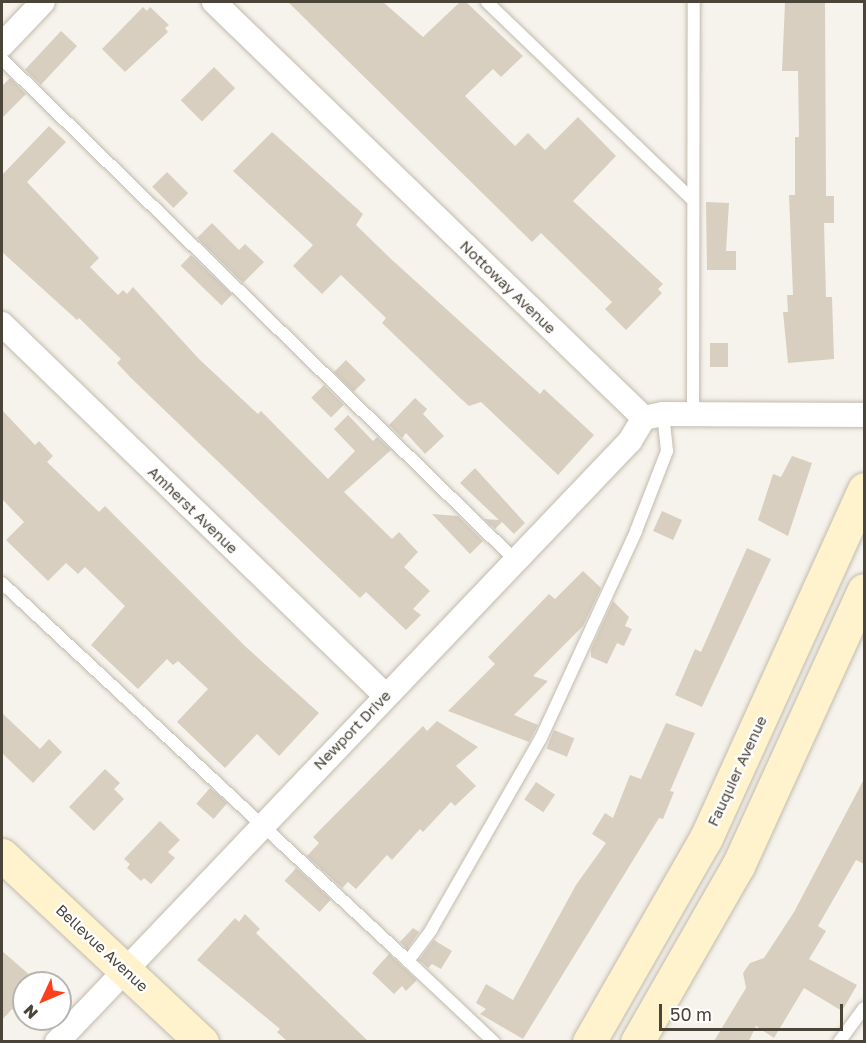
<!DOCTYPE html>
<style>
body{margin:0}
#map{position:relative;width:866px;height:1043px;overflow:hidden;background:#f6f3ec;font-family:"Golos Text",sans-serif}
div>[style]{position:absolute}
[style*='--x']{left:calc(var(--x)*1px);top:calc(var(--y)*1px);width:calc(var(--w)*1px);rotate:calc(var(--a)*1deg)}
.building>*{inset:0;background:#d8cfc1;transform-origin:0 0}
.roads{filter:drop-shadow(0 0 2px #c2bbae) drop-shadow(0 0 2px #c2bbae)}
.lane>*{height:12px;margin:-6px;padding:0 6px;transform-origin:6px;border-radius:6px;background:#fff}
.street>*{height:24px;margin:-12px;padding:0 12px;transform-origin:12px;border-radius:12px;background:#fff}
.secondary>*{height:33px;margin:-16.5px;padding:0 16.5px;transform-origin:16.5px;border-radius:16.5px;background:#fff3cd}
span{translate:-50% -50%;white-space:nowrap;text-align:center;line-height:1.15;-webkit-text-stroke:4.5px #fff;paint-order:stroke}
.street-label{font-size:15px;color:#4b4439}
.frame{position:absolute;inset:0;border:3px solid #4b4439;pointer-events:none}
.north{position:absolute;left:12px;top:971px;width:60px;height:60px;box-sizing:border-box;background:#fff;border:2px solid #b7b4b0;border-radius:50%;rotate:226deg;font-size:16px;font-weight:700;line-height:24px;text-align:center;color:#4b4439}
.north::after{content:'';display:block;margin:auto;width:21px;height:27px;background:#fc3f1d;clip-path:polygon(50% 0,100% 100%,50% 72%,0 100%)}
.scale{position:absolute;left:659px;top:1004px;width:184px;height:27px;box-sizing:border-box;border:3px solid #4b4439;border-top:0;padding-left:8px;font-size:18px;line-height:21px;white-space:nowrap;color:#4b4439;-webkit-text-stroke:4px #fff;paint-order:stroke}
</style>
<div id="map">
<div class="building">
<div style="clip-path:polygon(288px 2px,383px 2px,423px 37px,460px 2px,466px 2px,523px 56px,501px 77px,493px 69px,465px 96px,515px 146px,528px 133px,545px 150px,578px 117px,616px 156px,573px 201px,663px 284px,658px 289px,662px 293px,626px 330px,605px 309px,612px 302px,541px 233px,532px 242px)"></div>
<div style="clip-path:polygon(785px 2px,825px 2px,826px 196px,834px 196px,834px 223px,824px 223px,826px 297px,832px 297px,834px 359px,788px 363px,783px 312px,788px 312px,787px 295px,793px 295px,789px 195px,795px 195px,795px 137px,799px 137px,798px 71px,782px 71px)"></div>
<div style="clip-path:polygon(143px 7px,147px 11px,150px 7px,169px 25px,165px 28px,168px 32px,125px 72px,102px 49px)"></div>
<div style="left:61px;top:31px;width:22px;height:53px;rotate:43deg"></div>
<div style="left:214px;top:67px;width:30px;height:47px;rotate:45deg"></div>
<div style="clip-path:polygon(10px 78px,26px 94px,2px 118px,2px 86px)"></div>
<div style="clip-path:polygon(49px 126px,66px 142px,27px 182px,99px 258px,90px 267px,118px 295px,123px 290px,127px 294px,133px 287px,199px 359px,258px 414px,261px 411px,328px 479px,355px 451px,334px 429px,348px 415px,373px 441px,377px 437px,391px 450px,344px 492px,392px 539px,399px 532px,418px 552px,404px 567px,430px 591px,413px 609px,421px 615px,406px 630px,366px 592px,360px 598px,131px 378px,117px 363px,121px 359px,79px 318px,77px 320px,2px 252px,2px 175px)"></div>
<div style="clip-path:polygon(272px 132px,363px 214px,356px 225px,391px 259px,540px 394px,544px 389px,594px 435px,558px 475px,481px 402px,469px 406px,459px 397px,382px 323px,386px 318px,341px 275px,322px 294px,293px 266px,313px 245px,233px 171px)"></div>
<div style="left:167px;top:172px;width:30px;height:21px;rotate:45deg"></div>
<div style="clip-path:polygon(706px 202px,729px 203px,726px 251px,736px 251px,736px 270px,707px 270px)"></div>
<div style="clip-path:polygon(212px 223px,239px 250px,245px 244px,264px 262px,243px 283px,197px 238px)"></div>
<div style="left:191px;top:255px;width:57px;height:15px;rotate:44deg"></div>
<div style="left:710px;top:343px;width:18px;height:24px"></div>
<div style="left:346px;top:360px;width:28px;height:17px;rotate:45deg"></div>
<div style="left:324px;top:385px;width:28px;height:18px;rotate:45deg"></div>
<div style="clip-path:polygon(415px 398px,427px 409px,423px 414px,444px 436px,425px 454px,406px 433px,402px 438px,389px 425px)"></div>
<div style="clip-path:polygon(2px 410px,35px 445px,39px 441px,53px 456px,47px 462px,99px 512px,105px 506px,246px 647px,319px 713px,279px 756px,257px 734px,225px 768px,177px 722px,208px 689px,178px 661px,173px 665px,167px 659px,138px 689px,91px 645px,125px 606px,85px 567px,78px 574px,66px 563px,48px 581px,6px 540px,24px 522px,2px 499px)"></div>
<div style="clip-path:polygon(792px 456px,812px 463px,788px 536px,758px 520px,773px 474px,781px 477px)"></div>
<div style="clip-path:polygon(475px 468px,525px 523px,514px 534px,502px 522px,495px 529px,484px 519px,499px 520px,460px 483px)"></div>
<div style="left:662px;top:511px;width:22px;height:22px;rotate:24deg"></div>
<div style="clip-path:polygon(432px 514px,458px 516px,483px 541px,470px 554px)"></div>
<div style="clip-path:polygon(747px 548px,771px 559px,702px 707px,675px 695px,695px 649px,701px 652px)"></div>
<div style="clip-path:polygon(583px 571px,601px 588px,583px 626px,533px 676px,548px 681px,514px 715px,538px 725px,529px 742px,448px 711px,495px 664px,488px 657px,549px 594px,555px 599px)"></div>
<div style="clip-path:polygon(613px 601px,629px 617px,625px 626px,632px 629px,624px 646px,617px 643px,607px 664px,591px 657px,591px 649px)"></div>
<div style="clip-path:polygon(2px 713px,40px 749px,49px 739px,62px 752px,33px 783px,2px 753px)"></div>
<div style="clip-path:polygon(437px 721px,478px 747px,456px 766px,476px 786px,455px 806px,451px 802px,423px 832px,420px 829px,392px 860px,387px 855px,356px 889px,348px 882px,342px 888px,307px 856px,319px 843px,313px 837px,423px 726px,427px 731px)"></div>
<div style="clip-path:polygon(666px 723px,695px 733px,670px 791px,674px 792px,663px 819px,659px 818px,523px 1039px,480px 1014px,486px 1009px,476px 1003px,486px 984px,513px 1000px,576px 885px,606px 843px,592px 834px,605px 813px,613px 818px,630px 775px,641px 779px)"></div>
<div style="left:554px;top:730px;width:22px;height:20px;rotate:22deg"></div>
<div style="clip-path:polygon(105px 769px,120px 783px,114px 789px,124px 799px,94px 831px,69px 807px)"></div>
<div style="clip-path:polygon(864px 779px,864px 864px,856px 860px,818px 926px,826px 931px,809px 959px,857px 985px,842px 1011px,804px 988px,774px 1038px,756px 1026px,749px 1041px,714px 1041px,746px 988px,743px 973px,750px 963px,764px 958px,794px 912px)"></div>
<div style="left:536px;top:782px;width:23px;height:21px;rotate:34deg"></div>
<div style="left:210px;top:788px;width:23px;height:21px;rotate:41deg"></div>
<div style="clip-path:polygon(160px 821px,180px 840px,168px 852px,175px 858px,151px 884px,144px 878px,141px 881px,127px 868px,130px 864px,124px 859px)"></div>
<div style="left:296px;top:868px;width:47px;height:17px;rotate:42deg"></div>
<div style="clip-path:polygon(245px 914px,260px 929px,256px 933px,368px 1041px,287px 1041px,277px 1032px,280px 1029px,197px 960px,235px 918px,239px 922px)"></div>
<div style="clip-path:polygon(413px 928px,419px 932px,407px 949px,400px 942px)"></div>
<div style="clip-path:polygon(434px 940px,452px 951px,441px 969px,432px 964px,428px 968px,419px 960px)"></div>
<div style="clip-path:polygon(2px 951px,39px 983px,24px 983px,24px 1019px,30px 1019px,27px 1022px,12px 1009px,2px 1020px)"></div>
<div style="clip-path:polygon(389px 954px,417px 980px,406px 991px,402px 986px,394px 994px,372px 973px)"></div>
</div>
<div class="roads">
<div class="lane">
<div style="--x:487;--y:2;--w:284;--a:43.9"></div>
<div style="--x:2;--y:59;--w:720;--a:44.32"></div>
<div style="--x:693;--y:414;--w:412;--a:-89.9"></div>
<div style="--x:2;--y:583;--w:555;--a:42.95"></div>
<div style="--x:494;--y:1042;--w:118;--a:-136.7"></div>
<div style="--x:408;--y:961;--w:39;--a:-53"></div>
<div style="--x:431;--y:930;--w:221;--a:-60.2"></div>
<div style="--x:541;--y:738;--w:228;--a:-65.3"></div>
<div style="--x:636;--y:531;--w:86;--a:-68.8"></div>
<div style="--x:667;--y:451;--w:37;--a:-96"></div>
<div style="--x:839;--y:1042;--w:42;--a:-53.7"></div>
</div>
<div class="street">
<div style="--x:214;--y:2;--w:598;--a:44.05"></div>
<div style="--x:644;--y:418;--w:19;--a:-12"></div>
<div style="--x:663;--y:414;--w:201;--a:0.3"></div>
<div style="--x:2;--y:45;--w:59;--a:-46.4"></div>
<div style="--x:2;--y:324;--w:533;--a:44.09"></div>
<div style="--x:57;--y:1042;--w:830;--a:-46.37"></div>
<div style="--x:630;--y:441;--w:27;--a:-59"></div>
</div>
<div class="secondary">
<div style="--x:2;--y:855;--w:274;--a:43.1"></div>
<div style="--x:589;--y:1042;--w:235;--a:-60.2"></div>
<div style="--x:706;--y:838;--w:383;--a:-65.6"></div>
<div style="--x:637;--y:1042;--w:203;--a:-60.2"></div>
<div style="--x:738;--y:866;--w:303;--a:-65.5"></div>
</div>
</div>
<div class="street-label">
<span style="left:508px;top:287px;rotate:44deg">Nottoway Avenue</span>
<span style="left:193px;top:510px;rotate:44deg">Amherst Avenue</span>
<span style="left:352px;top:730px;rotate:-46deg">Newport Drive</span>
<span style="left:737px;top:771px;rotate:-65deg">Fauquier Avenue</span>
<span style="left:102px;top:948px;rotate:43deg">Bellevue Avenue</span>
</div>
<div class="frame"></div>
<div class="north">N</div>
<div class="scale">50 m</div>
</div>
